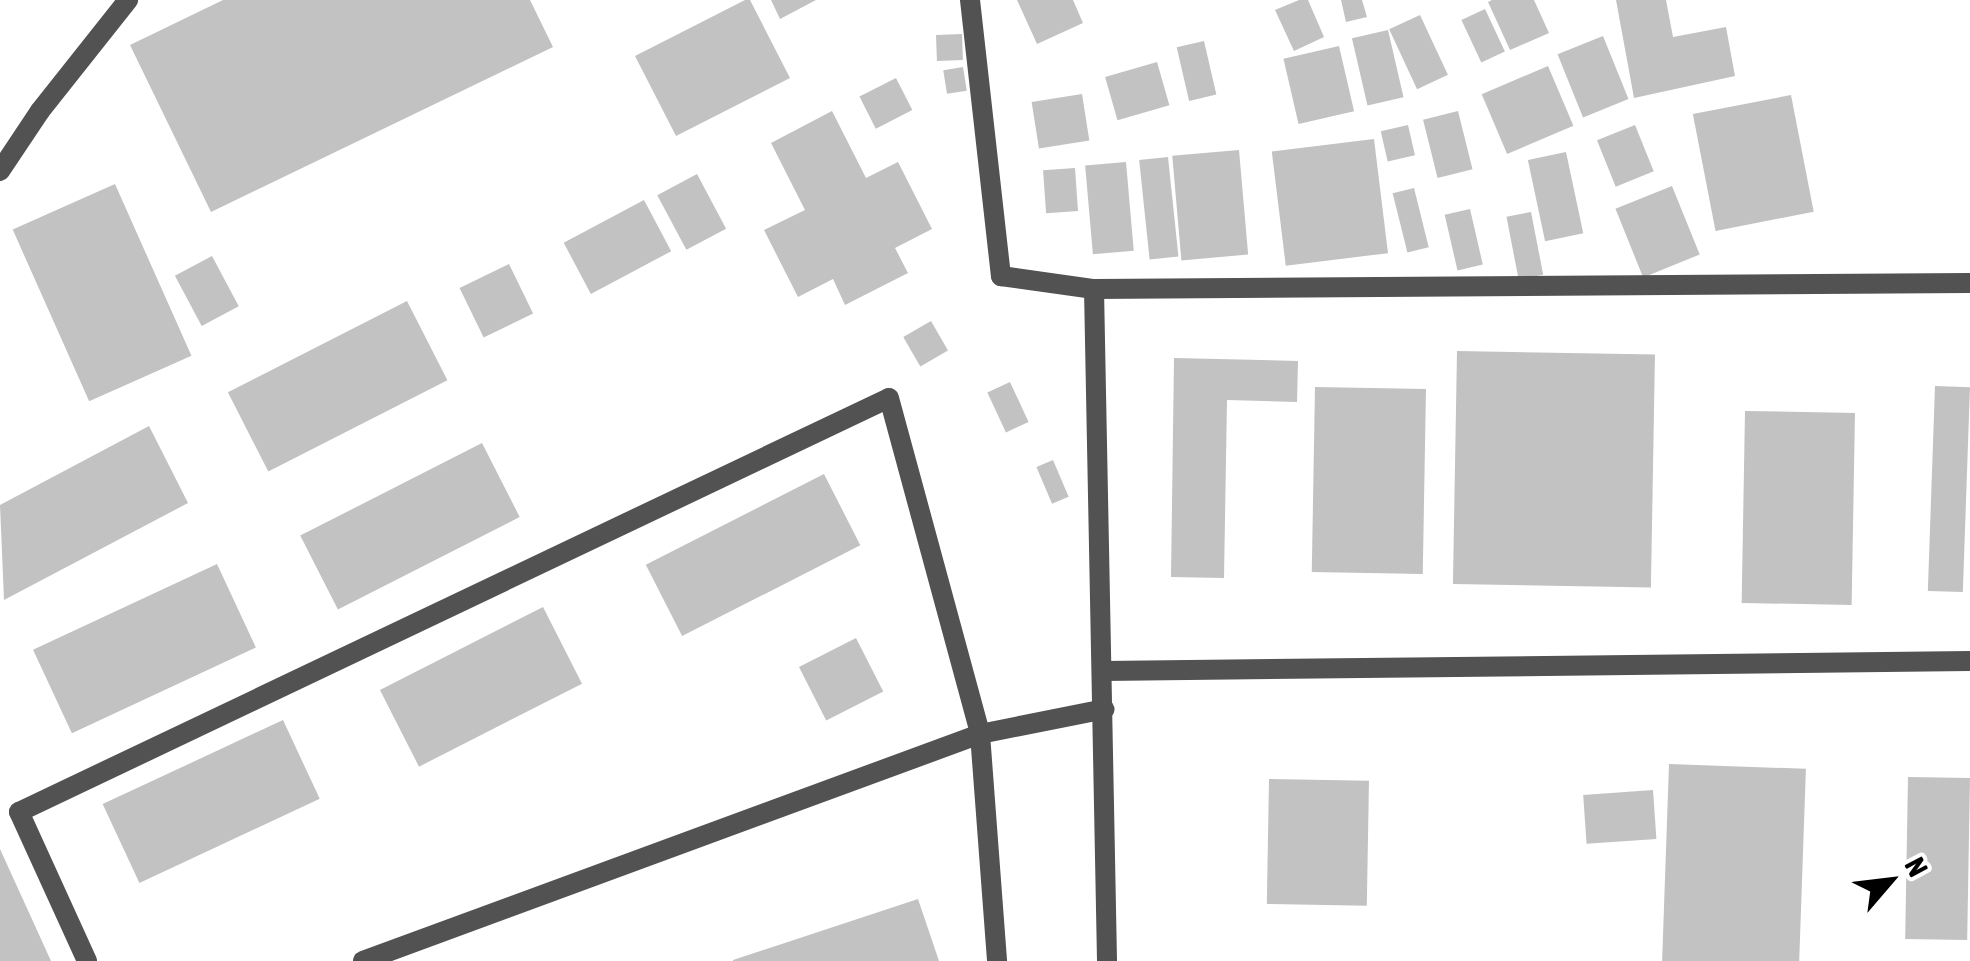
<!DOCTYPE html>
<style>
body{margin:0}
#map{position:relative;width:1970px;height:961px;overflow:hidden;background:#fff;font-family:"Asap Condensed",sans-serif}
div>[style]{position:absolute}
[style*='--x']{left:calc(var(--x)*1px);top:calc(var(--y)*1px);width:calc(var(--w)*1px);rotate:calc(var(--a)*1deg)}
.building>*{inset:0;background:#c2c2c2;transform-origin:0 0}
.lane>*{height:20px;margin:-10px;padding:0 10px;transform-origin:10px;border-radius:10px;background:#525252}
.street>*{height:20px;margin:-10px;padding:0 10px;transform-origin:10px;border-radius:10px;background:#525252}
span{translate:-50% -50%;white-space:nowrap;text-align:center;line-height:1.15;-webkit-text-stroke:10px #fff;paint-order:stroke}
.north{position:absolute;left:1840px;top:831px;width:100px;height:100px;-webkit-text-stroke:8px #fff;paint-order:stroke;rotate:62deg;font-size:28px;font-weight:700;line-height:40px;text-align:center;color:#000}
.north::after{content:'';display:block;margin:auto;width:35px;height:45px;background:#000;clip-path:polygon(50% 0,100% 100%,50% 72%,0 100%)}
</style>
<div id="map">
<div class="building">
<div style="clip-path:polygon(223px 0,530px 0,553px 47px,211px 212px,130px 45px)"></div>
<div style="clip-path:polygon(745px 0,750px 0,790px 78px,676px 136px,635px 56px)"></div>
<div style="clip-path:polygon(771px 0,816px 0,780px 19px)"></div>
<div style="clip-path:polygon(1017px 0,1073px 0,1083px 23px,1037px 44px)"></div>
<div style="clip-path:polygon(1299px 0,1308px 0,1324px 37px,1294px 51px,1275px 10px)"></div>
<div style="clip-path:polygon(1341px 0,1362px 0,1367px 17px,1346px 22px)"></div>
<div style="clip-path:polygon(1492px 0,1534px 0,1549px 33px,1510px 50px,1488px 2px)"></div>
<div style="clip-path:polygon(1616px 0,1666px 0,1673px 37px,1726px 27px,1735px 76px,1634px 98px)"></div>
<div style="left:1485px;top:9px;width:47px;height:26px;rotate:65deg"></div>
<div style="left:1420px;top:15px;width:66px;height:34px;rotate:65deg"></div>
<div style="left:1388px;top:30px;width:69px;height:37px;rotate:77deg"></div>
<div style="left:962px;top:34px;width:26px;height:26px;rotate:88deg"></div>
<div style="left:1603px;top:36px;width:68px;height:49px;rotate:68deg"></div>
<div style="left:1204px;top:41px;width:55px;height:28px;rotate:77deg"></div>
<div style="left:1339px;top:46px;width:67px;height:57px;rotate:77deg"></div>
<div style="left:1157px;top:62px;width:45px;height:54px;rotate:74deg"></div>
<div style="left:1548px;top:66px;width:65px;height:72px;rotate:67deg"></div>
<div style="left:963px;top:67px;width:24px;height:20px;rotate:81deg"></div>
<div style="left:896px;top:78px;width:36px;height:41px;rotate:63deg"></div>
<div style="left:1082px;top:94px;width:47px;height:51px;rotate:81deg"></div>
<div style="left:1791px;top:95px;width:119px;height:100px;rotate:79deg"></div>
<div style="clip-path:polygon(832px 111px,866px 178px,898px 162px,932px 229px,895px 248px,908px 273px,845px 305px,833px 279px,798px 297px,764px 230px,805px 210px,771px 143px)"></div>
<div style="left:1458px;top:111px;width:60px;height:36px;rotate:76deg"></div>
<div style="left:1408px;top:125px;width:31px;height:28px;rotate:77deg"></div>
<div style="left:1635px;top:125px;width:50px;height:41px;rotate:68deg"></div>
<div style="left:1374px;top:139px;width:115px;height:103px;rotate:83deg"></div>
<div style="left:1239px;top:150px;width:105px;height:67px;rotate:85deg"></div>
<div style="left:1566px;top:152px;width:83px;height:39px;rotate:78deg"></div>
<div style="left:1168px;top:157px;width:100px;height:29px;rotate:84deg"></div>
<div style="left:1126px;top:162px;width:89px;height:41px;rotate:85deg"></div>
<div style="left:1075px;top:168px;width:43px;height:32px;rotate:86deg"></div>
<div style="left:697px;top:174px;width:62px;height:45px;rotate:62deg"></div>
<div style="left:115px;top:184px;width:188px;height:112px;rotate:66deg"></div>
<div style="left:1672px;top:186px;width:74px;height:61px;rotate:68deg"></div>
<div style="left:1414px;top:188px;width:61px;height:22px;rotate:76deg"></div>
<div style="left:644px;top:200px;width:58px;height:91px;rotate:62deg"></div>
<div style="left:1470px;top:209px;width:57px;height:26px;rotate:77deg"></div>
<div style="left:1531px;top:212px;width:64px;height:25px;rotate:79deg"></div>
<div style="left:212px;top:256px;width:57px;height:42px;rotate:62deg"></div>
<div style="left:509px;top:264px;width:55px;height:55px;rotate:64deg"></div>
<div style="left:407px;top:301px;width:89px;height:201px;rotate:63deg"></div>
<div style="left:931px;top:321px;width:34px;height:32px;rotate:60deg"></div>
<div style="left:1457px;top:351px;width:198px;height:233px;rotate:1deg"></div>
<div style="clip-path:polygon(1174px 358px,1298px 361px,1297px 402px,1227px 400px,1224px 578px,1171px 577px)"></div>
<div style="left:1010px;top:382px;width:44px;height:25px;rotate:65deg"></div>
<div style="left:1935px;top:386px;width:35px;height:205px;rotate:2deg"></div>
<div style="left:1315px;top:387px;width:111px;height:185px;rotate:1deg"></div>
<div style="left:1745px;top:411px;width:110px;height:192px;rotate:1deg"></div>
<div style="clip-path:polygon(149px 426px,188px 503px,4px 600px,0 505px)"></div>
<div style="left:482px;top:443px;width:83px;height:204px;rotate:63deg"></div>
<div style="left:1053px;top:460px;width:40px;height:18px;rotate:67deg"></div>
<div style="left:824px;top:474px;width:80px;height:200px;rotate:63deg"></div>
<div style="left:217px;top:564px;width:92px;height:203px;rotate:65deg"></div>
<div style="left:543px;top:607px;width:86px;height:183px;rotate:63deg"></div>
<div style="left:856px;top:638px;width:60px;height:64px;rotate:63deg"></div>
<div style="left:283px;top:720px;width:87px;height:199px;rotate:65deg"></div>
<div style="left:1669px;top:764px;width:137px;height:197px;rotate:2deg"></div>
<div style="left:1908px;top:777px;width:62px;height:162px;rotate:1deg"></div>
<div style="left:1269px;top:779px;width:100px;height:125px;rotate:1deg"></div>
<div style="left:1653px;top:790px;width:49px;height:70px;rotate:86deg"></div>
<div style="clip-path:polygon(0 849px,51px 961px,0 961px)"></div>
<div style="clip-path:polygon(918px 899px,939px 961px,733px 961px,733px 960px)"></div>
</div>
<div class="lane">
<div style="--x:87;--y:961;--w:164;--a:-114.5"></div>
<div style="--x:19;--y:812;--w:963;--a:-25.45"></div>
<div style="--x:889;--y:398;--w:348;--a:74.8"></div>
<div style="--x:980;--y:734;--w:228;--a:85.7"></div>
<div style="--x:363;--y:961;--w:657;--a:-20.2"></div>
<div style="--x:980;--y:734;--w:127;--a:-11.3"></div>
</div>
<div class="street">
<div style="--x:970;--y:0;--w:278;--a:83.6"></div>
<div style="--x:1001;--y:276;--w:94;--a:8"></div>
<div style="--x:1094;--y:289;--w:876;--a:-0.39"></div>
<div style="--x:0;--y:171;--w:72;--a:-56.3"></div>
<div style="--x:40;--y:111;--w:142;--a:-51.6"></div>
<div style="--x:1094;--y:289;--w:672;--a:88.89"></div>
<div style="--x:1104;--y:671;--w:866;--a:-0.66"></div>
</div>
<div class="north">N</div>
</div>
